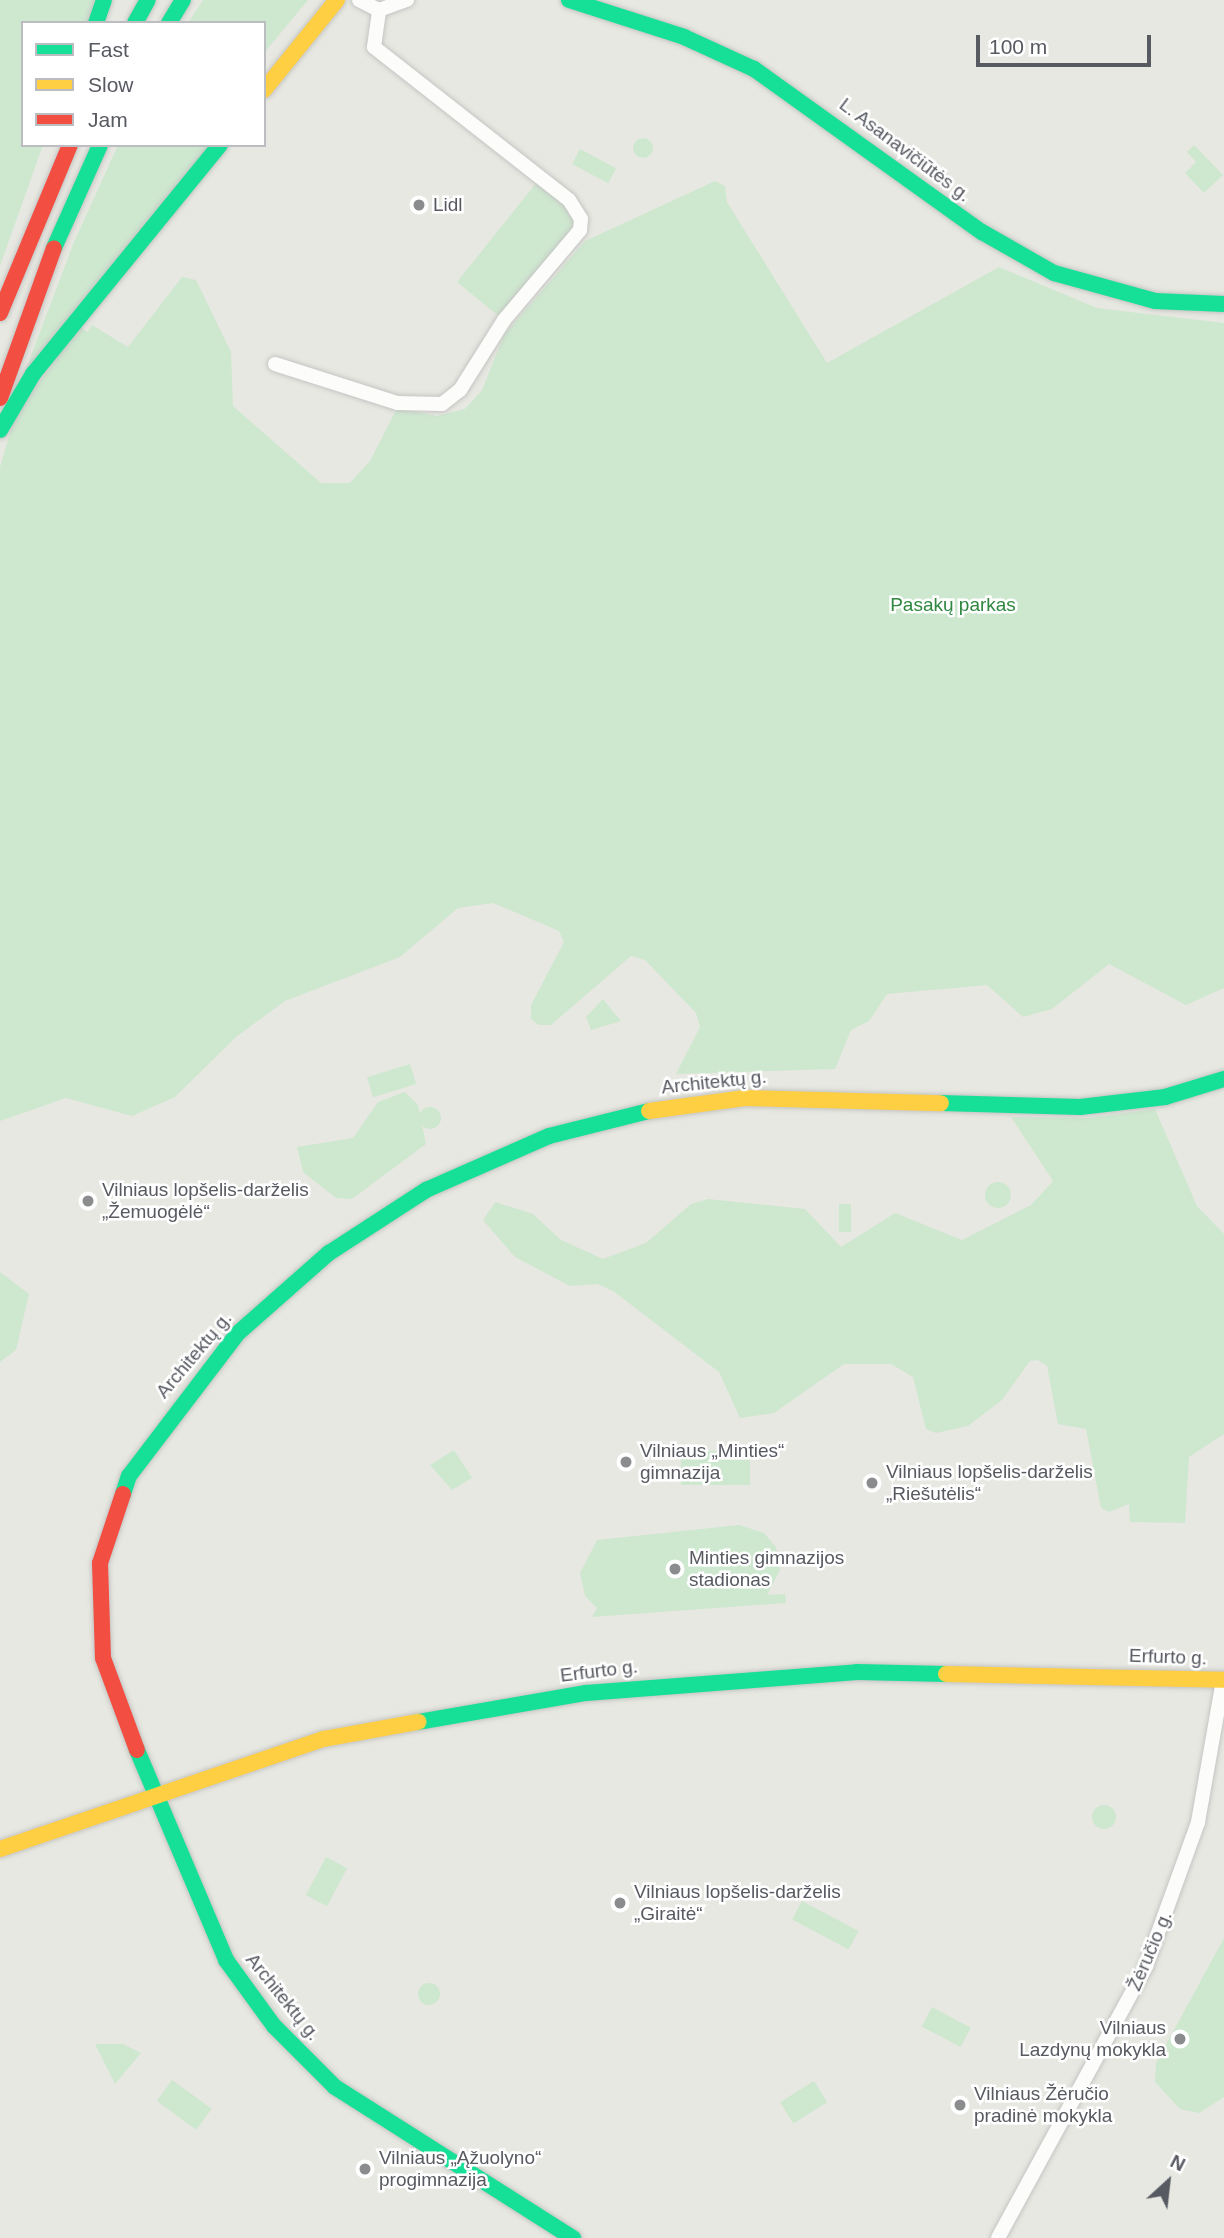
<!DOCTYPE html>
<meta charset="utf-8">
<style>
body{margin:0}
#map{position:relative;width:1224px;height:2238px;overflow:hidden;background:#e8e8e2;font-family:Arial,sans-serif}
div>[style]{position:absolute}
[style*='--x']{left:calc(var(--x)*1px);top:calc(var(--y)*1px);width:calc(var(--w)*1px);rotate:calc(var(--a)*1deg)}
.green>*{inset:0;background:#cee7cf;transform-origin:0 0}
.round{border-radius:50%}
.roads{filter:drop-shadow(0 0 2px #c4c4c3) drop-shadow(0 0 2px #c4c4c3)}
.street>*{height:14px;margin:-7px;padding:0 7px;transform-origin:7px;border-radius:7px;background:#fcfcfb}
.fast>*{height:16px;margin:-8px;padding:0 8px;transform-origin:8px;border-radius:8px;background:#16e098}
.slow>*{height:16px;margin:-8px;padding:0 8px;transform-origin:8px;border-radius:8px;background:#ffcf43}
.jam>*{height:16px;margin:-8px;padding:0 8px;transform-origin:8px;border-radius:8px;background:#f24e42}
.dots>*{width:19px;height:19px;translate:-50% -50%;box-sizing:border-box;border:4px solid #fff;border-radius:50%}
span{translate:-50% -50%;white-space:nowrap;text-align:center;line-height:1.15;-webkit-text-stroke:5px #fff;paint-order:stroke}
.street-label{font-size:19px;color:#575a61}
.poi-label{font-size:19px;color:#575a61}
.left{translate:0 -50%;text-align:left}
.right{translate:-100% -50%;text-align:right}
.park-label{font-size:19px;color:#2f8740}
.legend{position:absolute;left:21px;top:21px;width:245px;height:126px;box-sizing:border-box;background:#fff;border:2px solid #bcbdc0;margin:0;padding:9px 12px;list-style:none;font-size:21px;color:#575a61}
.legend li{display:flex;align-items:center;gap:14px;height:35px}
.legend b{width:35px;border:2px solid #bcbdc0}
.north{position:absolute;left:1133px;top:2147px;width:70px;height:70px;-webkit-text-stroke:5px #fff;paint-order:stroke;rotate:27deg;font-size:19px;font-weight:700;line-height:28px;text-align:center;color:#575a61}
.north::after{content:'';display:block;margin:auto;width:24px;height:32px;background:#575a61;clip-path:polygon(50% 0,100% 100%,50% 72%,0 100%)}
.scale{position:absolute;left:976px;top:35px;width:175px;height:32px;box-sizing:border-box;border:4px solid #575a61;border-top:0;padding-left:9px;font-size:21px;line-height:24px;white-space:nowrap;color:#575a61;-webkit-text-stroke:5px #fff;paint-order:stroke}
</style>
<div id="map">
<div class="green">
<div style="clip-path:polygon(0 0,96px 0,88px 23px,23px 23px,23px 145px,43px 145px,0 266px)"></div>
<div style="clip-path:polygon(203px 0,308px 0,264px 53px,264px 23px,188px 23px)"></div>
<div class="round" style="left:633px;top:138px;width:20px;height:20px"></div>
<div style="clip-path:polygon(118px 145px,210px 145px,26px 369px,74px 242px)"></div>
<div style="clip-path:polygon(1194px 145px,1223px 175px,1204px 193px,1185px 173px,1196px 162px,1187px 152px)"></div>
<div style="left:580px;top:149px;width:41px;height:17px;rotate:28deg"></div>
<div style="clip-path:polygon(715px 181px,725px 186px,727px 202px,827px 363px,999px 267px,1097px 308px,1224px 323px,1224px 988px,1186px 1005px,1109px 964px,1052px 1009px,1023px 1017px,987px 985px,887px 994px,869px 1021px,851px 1030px,835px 1069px,676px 1074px,700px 1027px,696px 1013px,645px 960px,631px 956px,551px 1025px,539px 1025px,531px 1019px,531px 1005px,564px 942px,559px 931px,493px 903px,458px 908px,400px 957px,285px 1001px,236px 1037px,175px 1097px,132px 1116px,66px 1098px,0 1121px,0 467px,15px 416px,80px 327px,87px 332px,92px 325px,128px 347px,182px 277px,196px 280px,231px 352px,233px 406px,321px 483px,350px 483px,370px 461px,397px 408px,437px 416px,465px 409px,482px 390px,504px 335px,585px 241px)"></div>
<div style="clip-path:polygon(537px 182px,574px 214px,577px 226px,501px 318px,457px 282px)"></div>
<div style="clip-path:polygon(603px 999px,621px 1021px,591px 1030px,586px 1017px)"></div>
<div style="left:410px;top:1064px;width:21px;height:45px;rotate:73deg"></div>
<div style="clip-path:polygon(405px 1092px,418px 1105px,426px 1144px,352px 1199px,336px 1198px,303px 1172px,297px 1147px,353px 1138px,378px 1102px)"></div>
<div class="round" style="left:419px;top:1107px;width:22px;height:22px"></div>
<div style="clip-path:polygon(1155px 1109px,1197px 1206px,1224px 1234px,1224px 1434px,1189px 1457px,1185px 1523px,1130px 1522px,1129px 1504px,1109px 1512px,1101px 1508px,1086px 1429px,1058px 1424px,1047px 1366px,1038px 1360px,1030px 1361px,1002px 1400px,968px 1426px,936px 1433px,926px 1429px,913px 1377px,891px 1364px,844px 1364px,774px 1413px,740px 1418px,719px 1372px,613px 1291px,597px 1284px,570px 1286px,515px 1257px,483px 1220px,495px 1202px,533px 1214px,561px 1240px,603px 1259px,646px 1243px,691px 1204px,708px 1199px,805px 1209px,841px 1247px,895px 1213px,962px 1240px,1031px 1205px,1053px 1181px,1011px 1117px,1087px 1118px)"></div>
<div class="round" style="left:985px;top:1182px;width:26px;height:26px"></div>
<div style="left:839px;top:1204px;width:12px;height:28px"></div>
<div style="clip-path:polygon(0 1272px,29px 1294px,16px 1350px,0 1362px)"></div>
<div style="clip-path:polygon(454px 1450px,472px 1478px,452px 1490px,430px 1465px)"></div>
<div style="left:750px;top:1451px;width:34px;height:69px;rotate:90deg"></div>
<div style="clip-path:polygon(739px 1525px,764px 1533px,776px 1547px,780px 1570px,767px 1595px,785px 1594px,786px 1603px,592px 1617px,597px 1608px,585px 1596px,580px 1573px,597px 1540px)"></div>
<div class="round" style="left:1092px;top:1805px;width:24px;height:24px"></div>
<div style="left:326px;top:1857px;width:24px;height:43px;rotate:28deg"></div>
<div style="left:802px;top:1901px;width:64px;height:21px;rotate:28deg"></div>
<div style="clip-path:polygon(1224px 1938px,1224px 2097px,1199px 2113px,1180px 2109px,1155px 2082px,1156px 2063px)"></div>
<div class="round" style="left:418px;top:1983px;width:22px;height:22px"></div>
<div style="left:932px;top:2007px;width:44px;height:22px;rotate:28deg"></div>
<div style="clip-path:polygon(95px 2044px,123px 2044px,141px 2053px,115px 2084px)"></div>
<div style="left:172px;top:2080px;width:49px;height:26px;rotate:36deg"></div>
<div style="left:814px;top:2081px;width:25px;height:40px;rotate:58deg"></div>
</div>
<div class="roads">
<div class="street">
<div style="--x:359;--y:0;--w:22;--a:27"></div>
<div style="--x:379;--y:10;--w:30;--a:-20"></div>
<div style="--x:275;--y:364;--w:128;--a:17.7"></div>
<div style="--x:397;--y:403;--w:45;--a:1.3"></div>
<div style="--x:442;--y:404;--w:23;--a:-38"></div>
<div style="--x:460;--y:390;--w:83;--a:-57.8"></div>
<div style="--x:504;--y:320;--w:118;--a:-49.8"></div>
<div style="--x:580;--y:230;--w:11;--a:-85"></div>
<div style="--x:581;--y:219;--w:22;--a:-122"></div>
<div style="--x:569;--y:200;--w:248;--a:-141.9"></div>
<div style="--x:374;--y:47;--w:37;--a:-82"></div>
<div style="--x:998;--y:2238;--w:310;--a:-61.4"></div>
<div style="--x:1146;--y:1966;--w:153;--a:-70.1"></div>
<div style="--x:1198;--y:1822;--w:144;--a:-80"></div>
</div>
<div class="fast">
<div style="--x:569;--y:0;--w:121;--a:17.8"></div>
<div style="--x:684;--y:37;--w:77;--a:24.6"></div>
<div style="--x:754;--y:69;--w:280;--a:35.6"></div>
<div style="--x:982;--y:232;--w:83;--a:29.7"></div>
<div style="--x:1054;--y:273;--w:105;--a:15.5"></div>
<div style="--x:1155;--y:301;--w:69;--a:2.5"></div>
<div style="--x:96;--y:23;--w:24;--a:-71"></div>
<div style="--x:135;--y:23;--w:26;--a:-61"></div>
<div style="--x:169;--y:23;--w:27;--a:-59"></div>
<div style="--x:54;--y:248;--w:113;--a:-65.9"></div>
<div style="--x:0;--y:430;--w:65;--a:-59.5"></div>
<div style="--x:33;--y:374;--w:296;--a:-50.8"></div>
<div style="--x:941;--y:1103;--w:139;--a:1.6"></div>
<div style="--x:1080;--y:1107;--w:86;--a:-6.7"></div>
<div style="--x:1165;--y:1097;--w:62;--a:-17"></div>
<div style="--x:123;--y:1494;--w:19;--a:-72"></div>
<div style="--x:129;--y:1476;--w:178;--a:-52.7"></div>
<div style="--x:237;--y:1334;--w:123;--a:-41.4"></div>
<div style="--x:329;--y:1253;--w:116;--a:-33"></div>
<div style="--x:426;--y:1190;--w:134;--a:-23.7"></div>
<div style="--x:549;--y:1136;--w:103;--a:-14"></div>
<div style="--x:418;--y:1722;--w:170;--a:-9.8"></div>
<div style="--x:586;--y:1693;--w:272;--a:-4.4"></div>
<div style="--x:857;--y:1672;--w:89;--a:1.3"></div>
<div style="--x:137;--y:1750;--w:228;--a:67"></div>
<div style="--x:226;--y:1960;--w:82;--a:54"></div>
<div style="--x:274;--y:2026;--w:86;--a:45"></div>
<div style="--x:335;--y:2087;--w:282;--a:32.4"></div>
</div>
<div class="slow">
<div style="--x:264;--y:90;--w:116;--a:-51"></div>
<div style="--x:649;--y:1111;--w:97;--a:-7.7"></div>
<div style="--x:745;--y:1098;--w:196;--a:1.5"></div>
<div style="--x:946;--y:1674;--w:278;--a:1.2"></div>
<div style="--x:0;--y:1849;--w:342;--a:-18.8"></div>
<div style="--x:324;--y:1739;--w:96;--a:-10.3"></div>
</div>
<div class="jam">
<div style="--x:0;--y:313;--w:182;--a:-67.4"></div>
<div style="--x:0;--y:398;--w:159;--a:-70.2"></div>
<div style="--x:123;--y:1494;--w:73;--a:108.4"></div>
<div style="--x:100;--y:1563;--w:95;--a:88.2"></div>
<div style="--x:103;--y:1658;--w:98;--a:69.7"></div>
</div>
</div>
<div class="dots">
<div style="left:419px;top:205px;background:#8a8c8e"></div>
<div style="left:88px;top:1201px;background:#8a8c8e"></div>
<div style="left:626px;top:1462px;background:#8a8c8e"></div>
<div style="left:872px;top:1483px;background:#8a8c8e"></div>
<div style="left:675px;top:1569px;background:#8a8c8e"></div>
<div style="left:620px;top:1903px;background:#8a8c8e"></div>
<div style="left:1180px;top:2039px;background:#8a8c8e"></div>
<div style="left:960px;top:2105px;background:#8a8c8e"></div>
<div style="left:365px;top:2169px;background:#8a8c8e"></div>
</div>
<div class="street-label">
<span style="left:905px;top:150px;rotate:37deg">L. Asanavičiūtės g.</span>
<span style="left:714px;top:1082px;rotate:-6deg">Architektų g.</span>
<span style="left:194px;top:1355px;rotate:-50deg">Architektų g.</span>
<span style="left:1168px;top:1657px;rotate:2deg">Erfurto g.</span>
<span style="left:599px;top:1671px;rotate:-7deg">Erfurto g.</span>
<span style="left:1150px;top:1951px;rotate:-67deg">Žėručio g.</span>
<span style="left:283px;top:1997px;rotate:51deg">Architektų g.</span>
</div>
<div class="poi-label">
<span class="left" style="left:433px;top:205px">Lidl</span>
<span class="left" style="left:102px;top:1201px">Vilniaus lopšelis-darželis<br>„Žemuogėlė“</span>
<span class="left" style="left:640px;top:1462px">Vilniaus „Minties“<br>gimnazija</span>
<span class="left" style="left:886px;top:1483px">Vilniaus lopšelis-darželis<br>„Riešutėlis“</span>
<span class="left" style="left:689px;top:1569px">Minties gimnazijos<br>stadionas</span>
<span class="left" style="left:634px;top:1903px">Vilniaus lopšelis-darželis<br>„Giraitė“</span>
<span class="right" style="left:1166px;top:2039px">Vilniaus<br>Lazdynų mokykla</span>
<span class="left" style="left:974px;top:2105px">Vilniaus Žėručio<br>pradinė mokykla</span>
<span class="left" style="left:379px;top:2169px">Vilniaus „Ąžuolyno“<br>progimnazija</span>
</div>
<div class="park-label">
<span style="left:953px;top:605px">Pasakų parkas</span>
</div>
<ul class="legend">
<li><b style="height:9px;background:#16e098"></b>Fast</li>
<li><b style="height:9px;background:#ffcf43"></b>Slow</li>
<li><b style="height:9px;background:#f24e42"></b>Jam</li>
</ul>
<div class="north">N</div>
<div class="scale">100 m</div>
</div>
